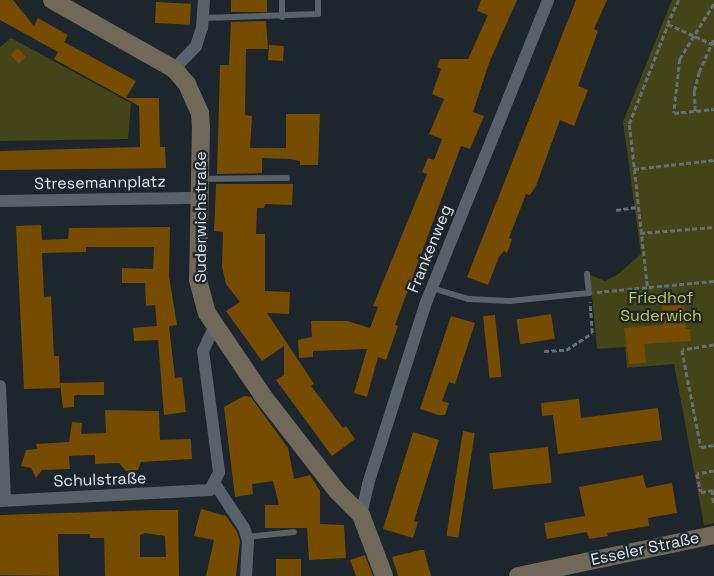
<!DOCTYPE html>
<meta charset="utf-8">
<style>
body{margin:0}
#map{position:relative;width:714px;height:576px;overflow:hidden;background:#1d252d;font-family:"Space Grotesk",sans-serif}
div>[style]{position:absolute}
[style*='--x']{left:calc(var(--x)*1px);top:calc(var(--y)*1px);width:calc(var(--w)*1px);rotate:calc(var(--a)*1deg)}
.green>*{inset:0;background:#434418}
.building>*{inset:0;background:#754c00;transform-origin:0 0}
.path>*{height:2.5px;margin-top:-1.25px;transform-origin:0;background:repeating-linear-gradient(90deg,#666d74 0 5px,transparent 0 7.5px)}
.lane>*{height:6px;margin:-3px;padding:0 3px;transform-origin:3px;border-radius:3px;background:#59626a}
.street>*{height:12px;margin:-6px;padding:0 6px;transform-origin:6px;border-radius:6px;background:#59626a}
.secondary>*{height:18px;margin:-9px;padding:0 9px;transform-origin:9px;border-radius:9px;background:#706858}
span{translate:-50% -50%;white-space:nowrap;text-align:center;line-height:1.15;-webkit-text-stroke:4.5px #1d252d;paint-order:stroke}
.street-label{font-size:16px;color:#e3e8ed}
.park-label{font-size:16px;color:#c8cb46}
</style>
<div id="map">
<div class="green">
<div style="clip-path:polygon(672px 0,714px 0,714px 523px,704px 525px,674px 364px,627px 368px,625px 347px,597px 349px,590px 275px,605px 281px,617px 275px,641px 254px,623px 122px)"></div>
<div style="clip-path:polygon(11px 38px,131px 103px,128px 139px,0 141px,0 47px)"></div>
</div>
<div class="building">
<div style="clip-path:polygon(0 0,13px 0,34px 26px,38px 18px,68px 35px,64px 42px,136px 81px,126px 98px,159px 98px,160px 147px,165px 147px,166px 168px,0 170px,0 151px,140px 147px,139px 106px,54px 59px,58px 52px,0 20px)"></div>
<div style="left:231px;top:0;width:36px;height:12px"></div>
<div style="clip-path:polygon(481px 0,517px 0,489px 63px,473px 112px,484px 116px,470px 149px,461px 146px,395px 325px,398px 326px,386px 360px,378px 357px,367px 397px,354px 393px,367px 349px,313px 351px,313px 357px,299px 358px,298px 340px,312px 337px,311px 321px,347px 321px,370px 328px,378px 307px,373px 306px,427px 174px,422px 172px,428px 158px,434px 160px,442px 139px,429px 134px,444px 99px,432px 94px,441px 69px,437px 67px,440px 59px,468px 59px,488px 15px,477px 11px)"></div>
<div style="clip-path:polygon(576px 0,607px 0,594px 29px,598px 31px,578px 86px,588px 90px,574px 126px,560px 120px,536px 186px,530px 195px,526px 194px,509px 238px,512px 239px,507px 253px,504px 251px,499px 257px,488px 285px,467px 277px)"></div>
<div style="left:156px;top:2px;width:35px;height:21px;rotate:3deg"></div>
<div style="clip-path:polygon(266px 21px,268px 49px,246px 49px,245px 115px,252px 116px,250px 148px,286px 148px,286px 114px,320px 114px,318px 165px,300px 165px,300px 161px,289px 159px,262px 158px,262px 173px,217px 174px,220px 65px,229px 65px,231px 22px)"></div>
<div style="left:269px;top:45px;width:15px;height:15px;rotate:4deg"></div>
<div style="left:18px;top:48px;width:12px;height:10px;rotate:48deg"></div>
<div style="clip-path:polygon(216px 184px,293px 184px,292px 205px,265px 204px,264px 208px,257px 208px,256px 234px,265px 234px,265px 291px,290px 292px,289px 314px,267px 313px,314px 384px,311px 386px,343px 428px,346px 426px,355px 439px,332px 456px,276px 380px,284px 375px,284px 346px,262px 361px,226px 311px,240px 302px,226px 284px,222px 267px,223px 232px,214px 231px)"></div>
<div style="clip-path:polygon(41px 225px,42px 240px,68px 239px,69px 228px,170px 227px,169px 276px,177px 325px,169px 326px,175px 378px,182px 377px,186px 412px,164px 415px,158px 340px,134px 341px,133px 328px,157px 326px,155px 305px,146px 306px,145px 283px,122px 283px,122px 268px,153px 269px,154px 247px,86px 247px,86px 252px,42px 253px,44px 297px,51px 296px,54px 356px,59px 356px,60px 388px,24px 389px,16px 226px)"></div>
<div style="clip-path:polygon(684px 304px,686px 329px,690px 329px,691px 341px,644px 344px,646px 363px,629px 364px,624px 328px,663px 325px,662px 305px)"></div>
<div style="left:551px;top:314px;width:25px;height:35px;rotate:81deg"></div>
<div style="left:495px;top:315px;width:62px;height:12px;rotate:84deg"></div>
<div style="clip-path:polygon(451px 316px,475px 323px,455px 384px,449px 382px,442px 401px,449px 403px,445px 415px,438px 415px,420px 409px)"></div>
<div style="clip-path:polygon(104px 382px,104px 395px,77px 395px,74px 396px,74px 407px,63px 408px,60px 383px)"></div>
<div style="clip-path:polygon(244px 396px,251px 397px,288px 448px,294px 479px,310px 475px,320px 491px,320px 524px,344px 525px,346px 558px,309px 560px,307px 528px,265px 528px,265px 505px,279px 505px,273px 481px,252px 484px,253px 494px,235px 497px,224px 407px)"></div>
<div style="clip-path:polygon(579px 399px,581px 418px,658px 408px,662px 440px,558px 454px,553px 415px,542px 416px,541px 403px)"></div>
<div style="clip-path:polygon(105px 410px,159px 411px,160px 440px,191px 439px,192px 459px,141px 462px,138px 470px,126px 471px,119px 463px,95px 464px,95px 455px,69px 456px,70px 469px,42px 470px,36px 478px,31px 468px,21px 466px,26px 450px,37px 449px,36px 444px,69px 442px,72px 422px,82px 423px,81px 434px,106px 433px)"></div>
<div style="left:463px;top:431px;width:12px;height:106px;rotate:9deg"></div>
<div style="clip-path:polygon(413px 432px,439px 440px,414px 521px,418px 522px,413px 538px,383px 529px)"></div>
<div style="left:548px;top:447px;width:36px;height:59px;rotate:84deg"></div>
<div style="clip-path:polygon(643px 475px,646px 488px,672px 483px,677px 513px,648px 518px,649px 526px,607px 533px,608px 536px,589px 539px,587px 532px,547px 539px,544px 523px,585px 516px,579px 487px)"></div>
<div style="clip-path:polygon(201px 509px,226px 516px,237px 532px,240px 541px,236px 576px,206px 576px,214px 540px,194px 536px)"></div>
<div style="clip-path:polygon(evenodd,155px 510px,178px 510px,179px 576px,105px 576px,104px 538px,90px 538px,90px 534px,58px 534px,59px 576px,0 575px,0 515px,155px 510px,145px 533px,165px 536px,166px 557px,140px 557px,140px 535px,145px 533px)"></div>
<div style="clip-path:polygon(420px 550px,424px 550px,431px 576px,398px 576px,392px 557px)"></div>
<div style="clip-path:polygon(365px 555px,373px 576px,356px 576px,350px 560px)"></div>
<div style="left:276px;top:559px;width:25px;height:17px"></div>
</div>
<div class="path">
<div style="--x:679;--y:0;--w:26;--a:115"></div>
<div style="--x:668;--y:24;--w:51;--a:24.5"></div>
<div style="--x:714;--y:4;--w:65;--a:121.7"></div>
<div style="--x:680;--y:59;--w:54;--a:96.3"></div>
<div style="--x:674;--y:113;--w:40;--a:-5.7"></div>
<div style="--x:695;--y:111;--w:20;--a:-93"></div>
<div style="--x:694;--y:91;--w:20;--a:-75"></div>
<div style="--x:699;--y:72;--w:36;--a:-66"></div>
<div style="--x:634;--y:169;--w:81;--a:-6.4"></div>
<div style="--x:616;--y:210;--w:21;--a:-8"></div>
<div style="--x:640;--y:233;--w:74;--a:-4.6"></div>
<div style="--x:647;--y:286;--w:163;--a:-96.3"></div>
<div style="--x:629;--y:124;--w:107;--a:-68.7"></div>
<div style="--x:597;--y:292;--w:118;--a:-5.4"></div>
<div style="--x:714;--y:345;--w:32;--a:171"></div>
<div style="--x:682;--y:350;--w:99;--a:78.9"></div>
<div style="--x:701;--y:447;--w:13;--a:-9"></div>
<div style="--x:544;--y:351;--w:22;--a:-3"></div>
<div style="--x:566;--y:350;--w:31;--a:-33"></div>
<div style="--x:592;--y:333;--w:31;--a:-94"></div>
<div style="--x:714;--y:471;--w:17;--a:170"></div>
<div style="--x:697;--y:474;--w:18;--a:77"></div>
<div style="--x:701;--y:492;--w:13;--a:-9"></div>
<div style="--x:712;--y:490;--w:15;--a:82"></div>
</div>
<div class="lane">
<div style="--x:282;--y:0;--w:17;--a:90"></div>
<div style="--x:203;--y:18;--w:115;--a:-2"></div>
<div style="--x:318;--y:14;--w:14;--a:-90"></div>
<div style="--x:201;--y:179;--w:86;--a:-0.7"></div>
<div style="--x:432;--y:288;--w:38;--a:17"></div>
<div style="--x:468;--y:299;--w:42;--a:2.7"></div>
<div style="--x:510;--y:301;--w:79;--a:-5.8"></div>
<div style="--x:589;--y:293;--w:19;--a:-96"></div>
<div style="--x:247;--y:537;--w:47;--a:-6.1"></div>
</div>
<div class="street">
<div style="--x:174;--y:69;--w:32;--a:-46"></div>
<div style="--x:196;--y:46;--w:19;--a:-72"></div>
<div style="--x:202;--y:28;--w:28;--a:-86"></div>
<div style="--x:0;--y:201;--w:200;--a:-0.9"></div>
<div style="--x:0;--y:386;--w:114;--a:87.5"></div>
<div style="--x:215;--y:484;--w:53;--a:56.6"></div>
<div style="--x:244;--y:528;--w:13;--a:72"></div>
<div style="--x:248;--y:540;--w:36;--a:93"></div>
<div style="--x:0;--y:501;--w:210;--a:-3"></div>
<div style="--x:210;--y:490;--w:20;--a:-63"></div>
<div style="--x:219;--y:472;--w:122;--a:-97.5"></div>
<div style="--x:203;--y:351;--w:26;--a:-65"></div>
<div style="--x:361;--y:515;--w:32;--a:-77"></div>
<div style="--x:368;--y:484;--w:188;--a:-72.3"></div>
<div style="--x:425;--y:305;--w:329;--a:-68"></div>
</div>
<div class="secondary">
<div style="--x:52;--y:0;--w:140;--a:29.5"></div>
<div style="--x:174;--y:69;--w:20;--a:49"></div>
<div style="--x:187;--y:84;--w:32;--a:66"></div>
<div style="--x:200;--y:113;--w:14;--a:86"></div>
<div style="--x:201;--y:127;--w:153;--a:91.1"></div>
<div style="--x:198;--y:280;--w:34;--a:75"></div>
<div style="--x:207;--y:313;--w:100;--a:56"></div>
<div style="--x:263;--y:396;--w:120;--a:52.1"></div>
<div style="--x:337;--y:491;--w:34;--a:45"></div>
<div style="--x:361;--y:515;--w:65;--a:69.3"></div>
<div style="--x:518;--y:576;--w:200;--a:-11.8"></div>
</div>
<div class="street-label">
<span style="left:100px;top:183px;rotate:-1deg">Stresemannplatz</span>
<span style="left:201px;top:217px;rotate:-90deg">Suderwichstraße</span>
<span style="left:430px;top:249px;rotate:-68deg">Frankenweg</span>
<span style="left:100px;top:480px;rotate:-2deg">Schulstraße</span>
<span style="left:645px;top:549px;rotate:-12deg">Esseler Straße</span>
</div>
<div class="park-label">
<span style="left:661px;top:307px">Friedhof<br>Suderwich</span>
</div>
</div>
